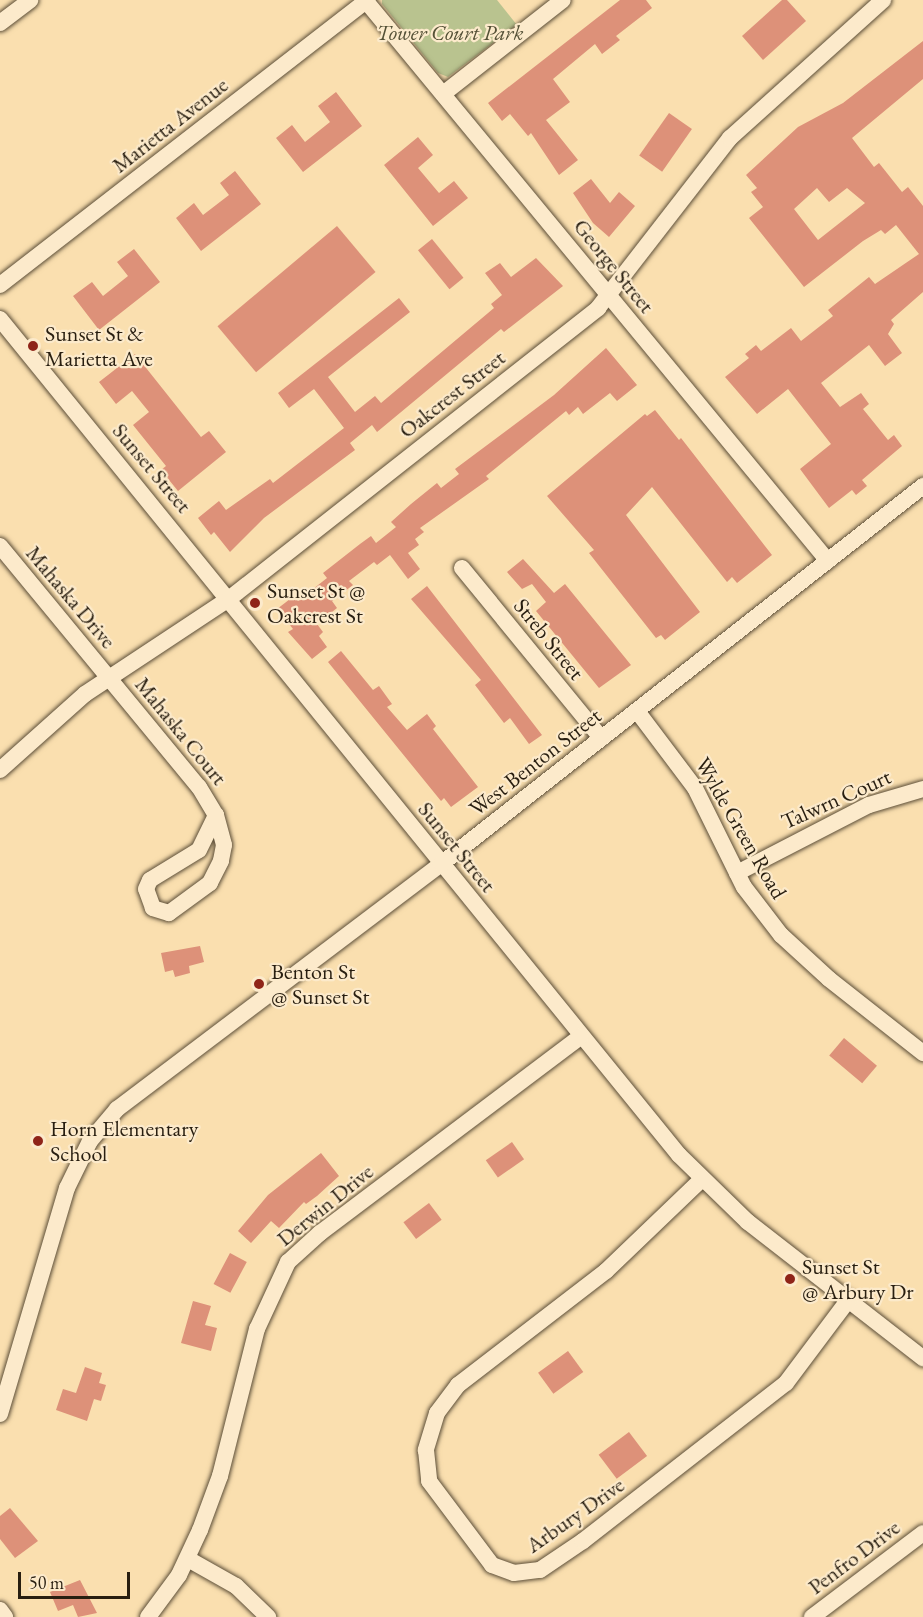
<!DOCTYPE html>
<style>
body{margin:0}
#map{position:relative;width:923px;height:1617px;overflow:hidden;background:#fadfaf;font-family:"EB Garamond",serif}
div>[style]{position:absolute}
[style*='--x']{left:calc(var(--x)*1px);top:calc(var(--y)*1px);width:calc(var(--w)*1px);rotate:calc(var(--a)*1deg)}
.green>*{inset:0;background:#b9c38f}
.building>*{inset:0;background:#dd9179;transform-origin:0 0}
.roads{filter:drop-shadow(0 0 2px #5c4e38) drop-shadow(0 0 2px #5c4e38)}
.minor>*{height:16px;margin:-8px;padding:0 8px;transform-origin:8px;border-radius:8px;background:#fceacb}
.dots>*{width:16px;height:16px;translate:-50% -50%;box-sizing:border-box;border:3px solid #fceacb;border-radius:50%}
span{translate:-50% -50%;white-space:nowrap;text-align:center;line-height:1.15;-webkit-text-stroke:4.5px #fceacb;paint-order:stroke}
.park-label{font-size:22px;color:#545036;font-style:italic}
.street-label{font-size:22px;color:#281e10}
.poi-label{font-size:22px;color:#281e10}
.left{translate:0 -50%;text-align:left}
.scale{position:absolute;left:18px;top:1572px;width:112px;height:27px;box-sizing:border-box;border:3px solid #281e10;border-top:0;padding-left:8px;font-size:18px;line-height:21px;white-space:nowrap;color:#281e10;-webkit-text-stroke:4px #fceacb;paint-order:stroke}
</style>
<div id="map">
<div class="green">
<div style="clip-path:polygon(497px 0,517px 25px,448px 77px,438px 73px,382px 4px,382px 0)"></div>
</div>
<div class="building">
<div style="clip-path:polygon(620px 0,646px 0,652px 8px,616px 36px,620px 40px,602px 54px,595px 44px,553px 79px,570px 102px,546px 120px,578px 160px,559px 175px,531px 133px,528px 136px,510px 114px,502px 121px,488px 103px)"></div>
<div style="clip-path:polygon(782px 0,787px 0,806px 21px,763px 60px,742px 36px)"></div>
<div style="clip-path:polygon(evenodd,923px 41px,923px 79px,852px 138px,874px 167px,879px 163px,902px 192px,908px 187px,923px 206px,923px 292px,891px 320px,894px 324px,888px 334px,902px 353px,885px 366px,869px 345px,821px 383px,840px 407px,861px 393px,869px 404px,863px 409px,888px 440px,894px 435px,902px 446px,862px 480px,867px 486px,856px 495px,852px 490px,829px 508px,800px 469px,831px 444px,788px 389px,757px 414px,725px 377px,749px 358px,745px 354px,756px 345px,761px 351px,791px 328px,801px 341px,833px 316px,828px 310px,869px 277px,875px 284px,919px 254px,896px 225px,885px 234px,881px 230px,863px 241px,804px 287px,749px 218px,763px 207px,751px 192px,757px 188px,746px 175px,798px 127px,843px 103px,923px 41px,817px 188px,829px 202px,847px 188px,865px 203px,818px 240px,794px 209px,817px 188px)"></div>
<div style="clip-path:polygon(336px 92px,362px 126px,303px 172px,276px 138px,292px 125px,305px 142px,330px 122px,318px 106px)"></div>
<div style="left:669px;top:113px;width:28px;height:52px;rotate:35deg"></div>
<div style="clip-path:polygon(418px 137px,433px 155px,418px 168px,439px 193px,454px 181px,468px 198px,433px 226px,384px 165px)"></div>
<div style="clip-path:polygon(235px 171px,261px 204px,201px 251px,176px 218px,194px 203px,203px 215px,229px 195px,220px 183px)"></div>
<div style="clip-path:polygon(591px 179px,610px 203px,619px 192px,635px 206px,609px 237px,593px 223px,573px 193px)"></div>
<div style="left:337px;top:226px;width:60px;height:156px;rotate:50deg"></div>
<div style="left:432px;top:239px;width:50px;height:18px;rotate:51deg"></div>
<div style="clip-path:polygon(134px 249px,160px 282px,99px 330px,73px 296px,92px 282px,103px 296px,128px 276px,117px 262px)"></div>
<div style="clip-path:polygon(536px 258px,563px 286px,504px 332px,501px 329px,377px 432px,372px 425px,350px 443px,355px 450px,264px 518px,230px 552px,214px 532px,211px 535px,198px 518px,219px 501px,226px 510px,270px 479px,273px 483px,344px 428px,314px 389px,289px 408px,278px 393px,399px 298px,410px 312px,328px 377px,355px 412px,375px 396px,381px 403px,494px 308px,491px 304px,502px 295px,485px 273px,500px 263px,511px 277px)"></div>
<div style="clip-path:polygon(606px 348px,637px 385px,617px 401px,610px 393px,583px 414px,578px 407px,569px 415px,566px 411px,486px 476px,489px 479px,420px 528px,424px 532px,415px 539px,419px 545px,408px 553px,420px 569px,408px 579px,390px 555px,377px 565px,374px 562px,349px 581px,353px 585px,332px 601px,337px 608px,317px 624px,323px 632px,319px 636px,327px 647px,312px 659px,288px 632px,293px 629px,277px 609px,294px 596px,298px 601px,327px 578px,323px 573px,360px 544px,371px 536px,376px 543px,396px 527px,391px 522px,411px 504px,437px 483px,441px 488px,459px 474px,455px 469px,554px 395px)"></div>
<div style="clip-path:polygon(135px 354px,201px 437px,209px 431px,226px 452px,178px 491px,161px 470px,166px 466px,133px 425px,149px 412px,132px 391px,116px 404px,99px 382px)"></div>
<div style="clip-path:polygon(655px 410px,679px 440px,681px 438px,772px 555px,737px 583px,732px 577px,727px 582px,652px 487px,626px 515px,700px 612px,665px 640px,661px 635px,656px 638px,589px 553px,594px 550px,547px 496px,645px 414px,647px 416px)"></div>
<div style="clip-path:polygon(523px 559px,554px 593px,565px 584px,631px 665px,599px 688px,536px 611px,546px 602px,532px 584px,522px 589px,507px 572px)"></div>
<div style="clip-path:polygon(427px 586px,542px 735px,529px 744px,510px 718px,504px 723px,475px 685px,481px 680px,411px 599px)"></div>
<div style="clip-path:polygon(341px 651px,373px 690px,379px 686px,392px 704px,387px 707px,407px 730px,427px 714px,436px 726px,433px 729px,478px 787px,451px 807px,444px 798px,441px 801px,328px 662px)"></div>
<div style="clip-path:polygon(200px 946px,204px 962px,189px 966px,190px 973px,175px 977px,173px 970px,165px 972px,161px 953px)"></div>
<div style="left:844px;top:1038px;width:43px;height:23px;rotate:40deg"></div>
<div style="left:512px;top:1142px;width:21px;height:32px;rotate:55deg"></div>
<div style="clip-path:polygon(321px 1153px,339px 1176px,317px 1196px,306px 1204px,304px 1202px,279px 1228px,271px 1221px,251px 1243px,238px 1231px,268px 1195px)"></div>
<div style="left:429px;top:1203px;width:21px;height:32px;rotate:53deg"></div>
<div style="left:230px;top:1253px;width:19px;height:35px;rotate:28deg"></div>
<div style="clip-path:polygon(193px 1301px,211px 1306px,205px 1325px,217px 1328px,211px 1351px,181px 1343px)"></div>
<div style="left:568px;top:1351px;width:26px;height:37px;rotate:54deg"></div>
<div style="clip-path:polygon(85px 1367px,102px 1373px,99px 1383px,106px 1385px,101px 1401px,94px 1399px,87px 1421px,56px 1410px,63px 1389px,76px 1393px)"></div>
<div style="left:629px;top:1432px;width:30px;height:38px;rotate:53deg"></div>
<div style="clip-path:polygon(10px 1508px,38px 1541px,15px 1558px,0 1539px,0 1516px)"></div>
<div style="clip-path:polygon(80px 1580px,97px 1613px,78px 1617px,73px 1605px,58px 1611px,50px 1592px)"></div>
</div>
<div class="roads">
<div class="minor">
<div style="--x:365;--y:0;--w:727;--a:50.47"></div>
<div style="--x:0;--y:23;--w:38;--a:-37"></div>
<div style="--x:443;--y:94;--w:152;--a:-38.1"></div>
<div style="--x:0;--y:285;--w:465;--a:-37.8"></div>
<div style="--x:0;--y:319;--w:1077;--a:50.92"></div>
<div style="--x:679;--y:1155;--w:96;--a:44.2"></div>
<div style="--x:748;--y:1222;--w:222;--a:37.9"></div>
<div style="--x:0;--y:546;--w:313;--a:50.5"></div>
<div style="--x:199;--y:787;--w:33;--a:59"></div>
<div style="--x:216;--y:815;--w:31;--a:75"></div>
<div style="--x:224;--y:845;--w:16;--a:101"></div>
<div style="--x:221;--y:861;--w:25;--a:117"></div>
<div style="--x:210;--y:883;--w:51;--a:143.8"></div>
<div style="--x:169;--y:913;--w:17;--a:-163"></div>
<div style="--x:153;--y:908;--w:20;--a:-110"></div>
<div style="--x:146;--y:889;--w:10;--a:-66"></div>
<div style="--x:150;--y:880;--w:57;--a:-31.5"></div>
<div style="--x:199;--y:850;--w:39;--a:-64"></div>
<div style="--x:462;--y:568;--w:220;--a:50.7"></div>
<div style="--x:637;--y:711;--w:96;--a:53"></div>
<div style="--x:695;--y:788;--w:110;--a:63.7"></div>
<div style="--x:744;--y:887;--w:61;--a:52.4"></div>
<div style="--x:781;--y:935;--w:65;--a:42.5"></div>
<div style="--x:829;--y:979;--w:120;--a:38.2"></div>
<div style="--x:0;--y:770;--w:114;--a:-41.8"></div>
<div style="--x:85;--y:694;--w:174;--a:-33.5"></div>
<div style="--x:230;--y:598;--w:469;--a:-38.2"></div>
<div style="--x:598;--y:308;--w:215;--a:-52.2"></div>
<div style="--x:730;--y:138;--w:206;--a:-42"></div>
<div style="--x:737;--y:873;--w:148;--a:-27.3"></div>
<div style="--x:869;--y:805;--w:56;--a:-16.5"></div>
<div style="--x:702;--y:1179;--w:133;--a:136.2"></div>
<div style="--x:606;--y:1271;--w:187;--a:142.4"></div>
<div style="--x:458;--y:1385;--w:35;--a:127"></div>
<div style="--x:437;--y:1413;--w:39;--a:107"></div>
<div style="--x:426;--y:1450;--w:31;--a:84"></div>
<div style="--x:429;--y:1481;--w:105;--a:53.1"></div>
<div style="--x:492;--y:1565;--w:23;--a:20"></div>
<div style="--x:514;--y:1573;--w:26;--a:-7"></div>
<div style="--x:540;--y:1570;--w:52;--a:-34"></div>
<div style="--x:583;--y:1541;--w:257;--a:-37.9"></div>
<div style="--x:786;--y:1383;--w:105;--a:-53.1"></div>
<div style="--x:0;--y:1414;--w:236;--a:-73.5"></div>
<div style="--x:67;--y:1188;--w:52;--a:-63.9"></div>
<div style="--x:90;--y:1141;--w:42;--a:-49.8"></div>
<div style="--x:117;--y:1109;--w:406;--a:-37.1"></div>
<div style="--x:441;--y:864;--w:613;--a:-38.1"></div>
<div style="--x:188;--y:1559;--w:55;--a:29.4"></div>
<div style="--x:236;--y:1586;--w:45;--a:44.1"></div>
<div style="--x:0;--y:1610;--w:9;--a:54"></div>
<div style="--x:148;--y:1617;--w:52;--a:-53.6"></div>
<div style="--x:179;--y:1575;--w:50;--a:-65"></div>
<div style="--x:200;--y:1530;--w:58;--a:-69.7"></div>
<div style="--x:220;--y:1476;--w:152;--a:-75.9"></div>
<div style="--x:257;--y:1329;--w:74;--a:-65.2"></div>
<div style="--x:288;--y:1262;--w:43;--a:-42.2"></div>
<div style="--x:320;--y:1233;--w:326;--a:-37"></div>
<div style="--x:812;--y:1617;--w:139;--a:-37.1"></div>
</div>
</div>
<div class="dots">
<div style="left:33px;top:346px;background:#8f2418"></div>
<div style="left:255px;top:603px;background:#8f2418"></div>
<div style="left:259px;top:984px;background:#8f2418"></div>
<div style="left:38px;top:1141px;background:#8f2418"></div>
<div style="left:790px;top:1279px;background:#8f2418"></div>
</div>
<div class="park-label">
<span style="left:450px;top:33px">Tower Court Park</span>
</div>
<div class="street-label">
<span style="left:170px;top:125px;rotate:-38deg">Marietta Avenue</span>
<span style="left:614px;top:266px;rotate:51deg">George Street</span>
<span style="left:452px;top:394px;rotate:-38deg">Oakcrest Street</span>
<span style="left:152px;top:468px;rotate:50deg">Sunset Street</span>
<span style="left:71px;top:597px;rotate:50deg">Mahaska Drive</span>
<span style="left:549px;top:639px;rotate:51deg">Streb Street</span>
<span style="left:181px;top:731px;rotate:51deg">Mahaska Court</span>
<span style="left:535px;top:762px;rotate:-38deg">West Benton Street</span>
<span style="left:836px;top:799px;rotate:-24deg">Talwrn Court</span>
<span style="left:741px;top:828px;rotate:60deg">Wylde Green Road</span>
<span style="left:457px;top:847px;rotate:51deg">Sunset Street</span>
<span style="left:325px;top:1205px;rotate:-39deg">Derwin Drive</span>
<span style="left:575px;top:1515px;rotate:-35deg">Arbury Drive</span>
<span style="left:854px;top:1557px;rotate:-37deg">Penfro Drive</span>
</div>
<div class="poi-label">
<span class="left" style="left:45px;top:346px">Sunset St &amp;<br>Marietta Ave</span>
<span class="left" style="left:267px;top:603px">Sunset St @<br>Oakcrest St</span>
<span class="left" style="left:271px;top:984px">Benton St<br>@ Sunset St</span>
<span class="left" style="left:50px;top:1141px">Horn Elementary<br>School</span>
<span class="left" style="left:802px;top:1279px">Sunset St<br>@ Arbury Dr</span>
</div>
<div class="scale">50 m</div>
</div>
